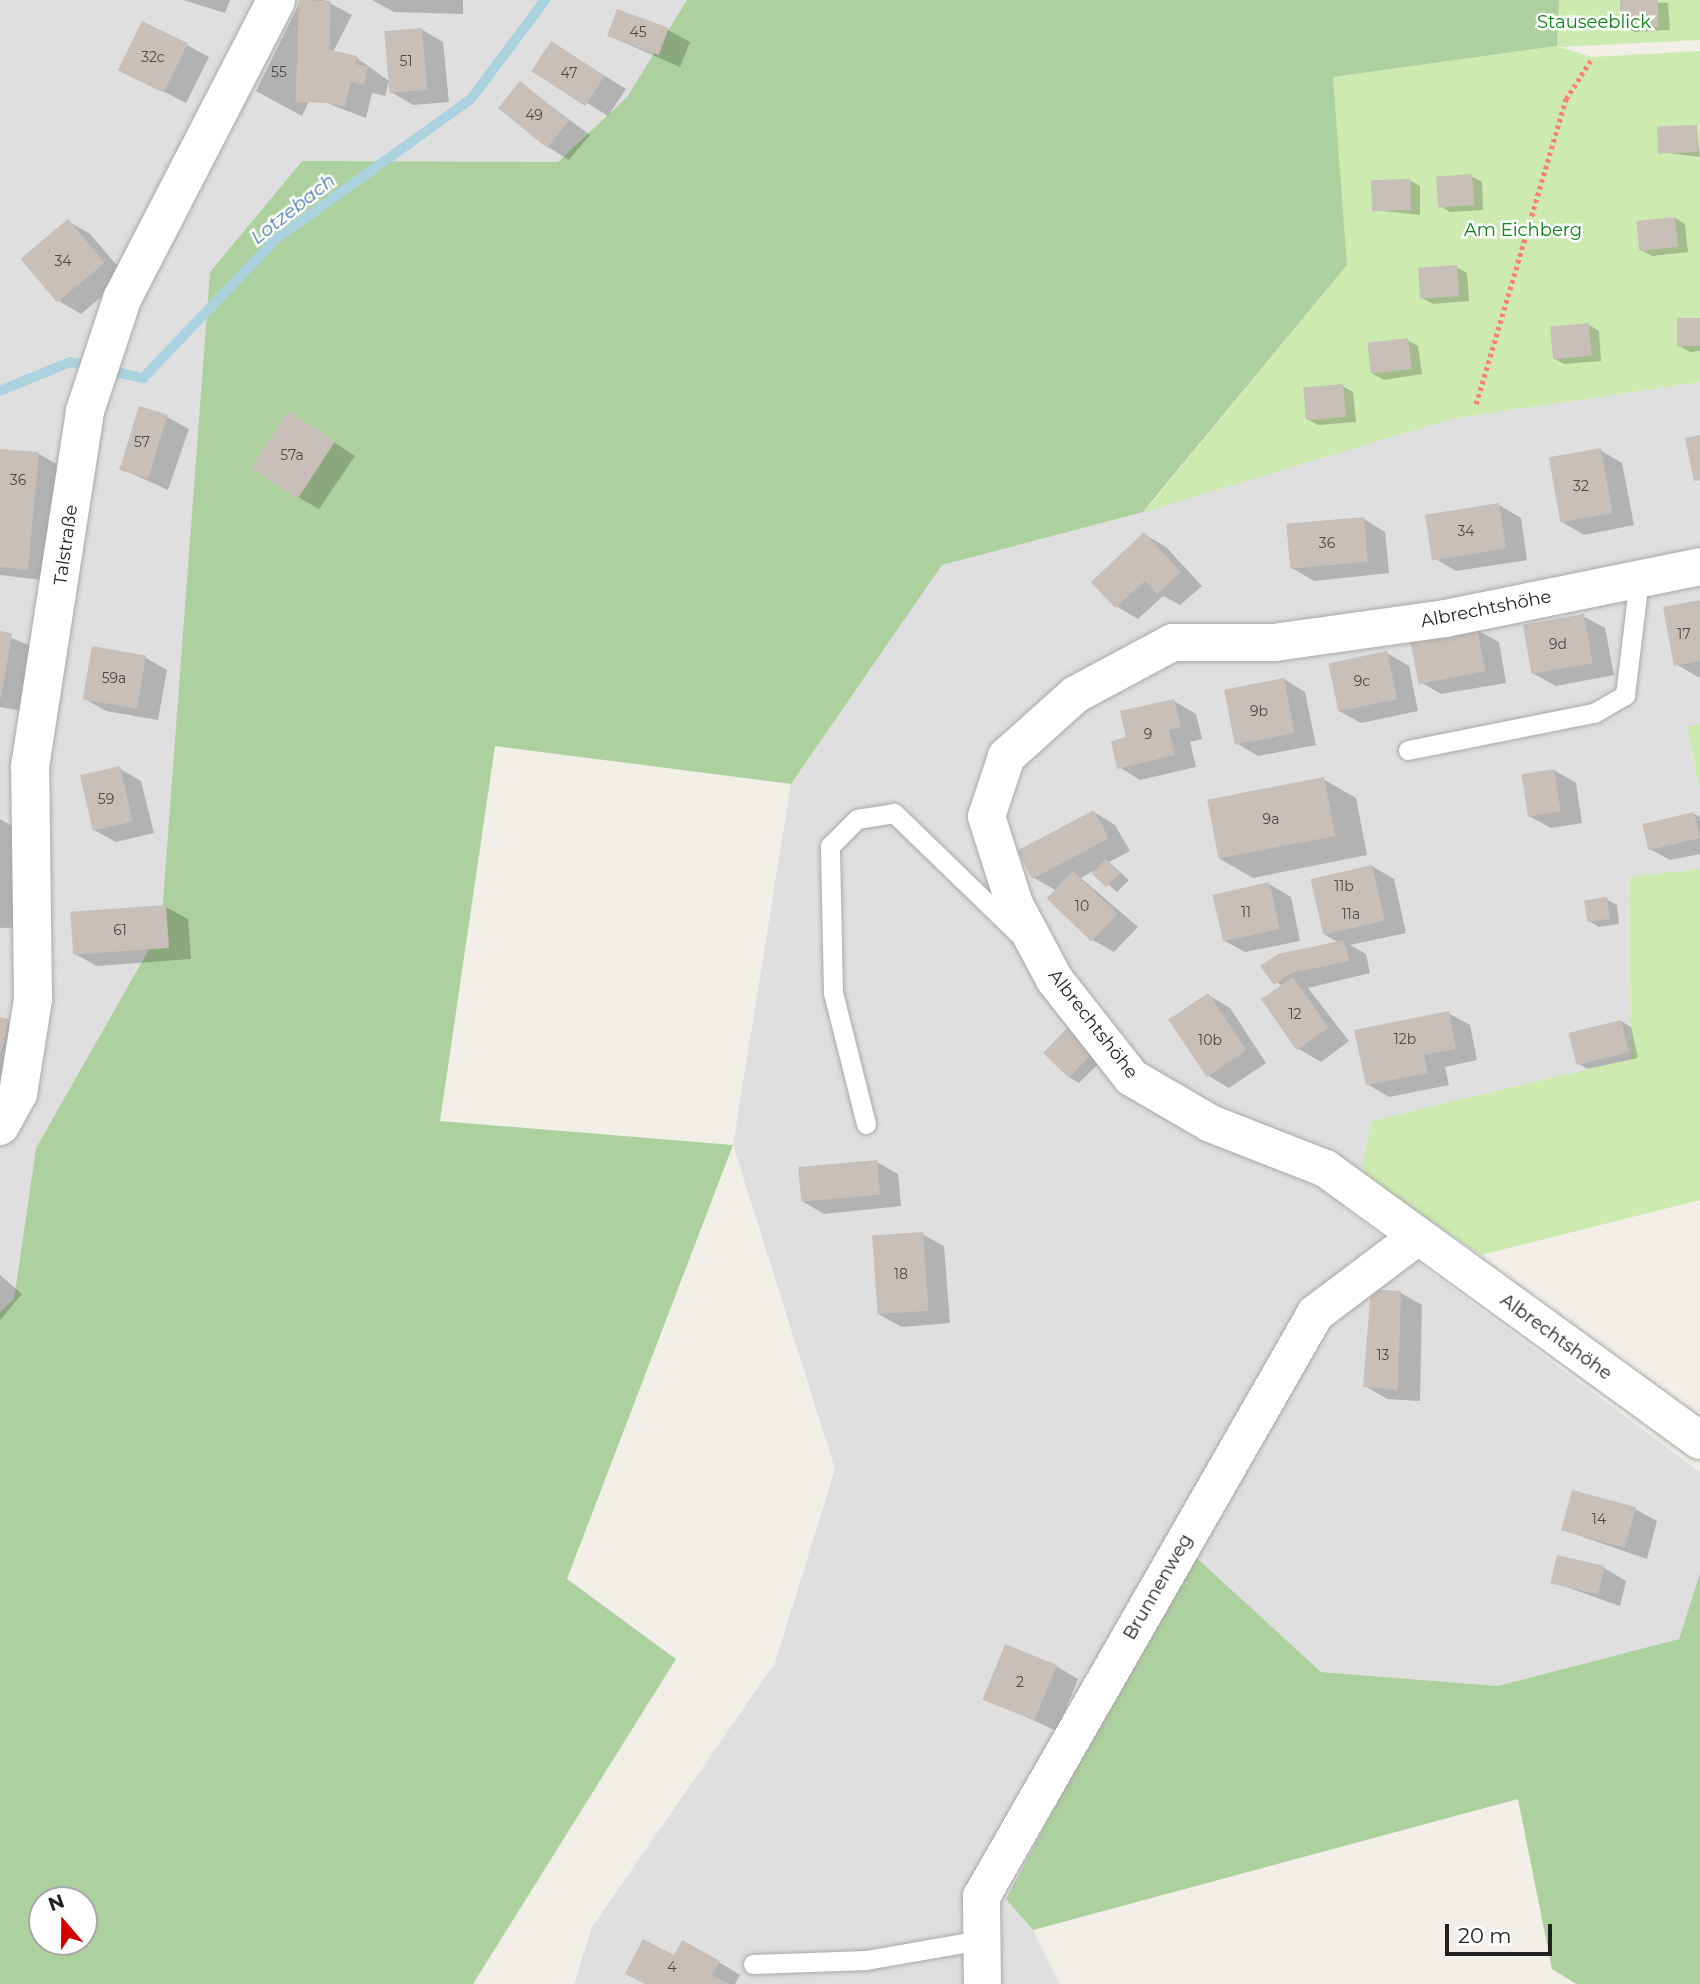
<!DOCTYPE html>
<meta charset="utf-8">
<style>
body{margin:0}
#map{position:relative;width:1700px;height:1984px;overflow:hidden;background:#f2efe9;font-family:Montserrat,sans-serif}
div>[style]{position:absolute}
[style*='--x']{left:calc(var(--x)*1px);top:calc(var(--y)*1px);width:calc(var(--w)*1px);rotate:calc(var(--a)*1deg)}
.residential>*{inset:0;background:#e0dfdf}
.grass>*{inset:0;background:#cdebb0}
.forest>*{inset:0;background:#add19e}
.shadow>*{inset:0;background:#0003}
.stream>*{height:10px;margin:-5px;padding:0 5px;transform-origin:5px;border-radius:5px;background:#aad3df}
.building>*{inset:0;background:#c7bfb8;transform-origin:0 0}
.path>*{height:4.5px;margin-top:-2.25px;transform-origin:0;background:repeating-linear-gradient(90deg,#fa8072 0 3.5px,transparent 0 7px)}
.roads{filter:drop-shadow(0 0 2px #a9a9a9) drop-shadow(0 0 2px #a9a9a9)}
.service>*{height:19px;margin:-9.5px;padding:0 9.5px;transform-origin:9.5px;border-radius:9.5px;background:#fff}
.minor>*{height:37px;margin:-18.5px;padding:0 18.5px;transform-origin:18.5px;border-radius:18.5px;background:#fff}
.tertiary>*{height:38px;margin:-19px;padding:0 19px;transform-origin:19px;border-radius:19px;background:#fff}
span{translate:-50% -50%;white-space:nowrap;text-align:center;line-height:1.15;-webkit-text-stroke:5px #fff;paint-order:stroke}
.number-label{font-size:14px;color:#4b4948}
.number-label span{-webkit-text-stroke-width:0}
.park-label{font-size:18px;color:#0c8416}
.street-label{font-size:18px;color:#222}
.water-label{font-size:19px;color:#4a7aab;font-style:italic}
.north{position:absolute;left:28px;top:1886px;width:70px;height:70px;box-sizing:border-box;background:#fff;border:2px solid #a7a7a7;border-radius:50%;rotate:340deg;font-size:19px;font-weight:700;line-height:28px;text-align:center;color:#222}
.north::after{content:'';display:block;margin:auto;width:24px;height:32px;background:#d40000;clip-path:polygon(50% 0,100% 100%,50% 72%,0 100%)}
.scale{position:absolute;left:1445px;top:1924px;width:107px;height:32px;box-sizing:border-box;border:4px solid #222;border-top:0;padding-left:9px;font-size:21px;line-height:24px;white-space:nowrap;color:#222;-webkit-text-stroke:5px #fff;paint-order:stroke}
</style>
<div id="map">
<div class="residential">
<div style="clip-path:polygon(0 0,687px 0,627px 97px,558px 162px,302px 161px,161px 928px,36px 1148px,14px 1299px,0 1312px)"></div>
<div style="clip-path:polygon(1700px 382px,1700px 724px,1687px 728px,1700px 793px,1700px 869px,1629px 878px,1631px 1059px,1372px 1121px,1361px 1175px,1343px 1207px,1700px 1472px,1700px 1573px,1679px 1639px,1498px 1686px,1321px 1672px,1190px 1553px,1006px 1898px,1033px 1930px,1060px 1984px,574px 1984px,592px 1927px,775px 1663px,835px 1469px,733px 1145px,791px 784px,942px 565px,1451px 419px)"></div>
</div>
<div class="grass">
<div style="clip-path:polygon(1559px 0,1700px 0,1700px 40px,1559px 47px,1592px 57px,1700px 51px,1700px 382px,1451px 419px,1144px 512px,1347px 265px,1332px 77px,1556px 46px)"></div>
<div style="clip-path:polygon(1700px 724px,1700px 793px,1687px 727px)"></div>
<div style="clip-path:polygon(1700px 869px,1700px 1200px,1481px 1255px,1361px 1175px,1371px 1121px,1631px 1059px,1629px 877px)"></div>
</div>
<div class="forest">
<div style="clip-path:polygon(evenodd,687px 0,1559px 0,1557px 46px,1333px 77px,1347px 265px,1143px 512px,942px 565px,791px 784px,495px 746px,440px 1121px,733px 1145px,567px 1579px,676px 1659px,473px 1984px,0 1984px,0 1312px,14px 1299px,36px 1148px,161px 928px,210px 272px,302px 161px,558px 162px,627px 97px,687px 0,42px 1900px,84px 1900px,84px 1942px,42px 1942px,42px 1900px)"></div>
<div style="clip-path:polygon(1190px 1552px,1321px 1672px,1498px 1686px,1679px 1639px,1700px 1573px,1700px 1984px,1576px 1984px,1552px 1969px,1518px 1799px,1033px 1930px,1006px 1899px)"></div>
</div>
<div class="shadow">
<div style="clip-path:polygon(183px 0,230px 0,225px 13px)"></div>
<div style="clip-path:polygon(301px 0,324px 0,352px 15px,333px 52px,357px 58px,389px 81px,385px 96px,372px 93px,366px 118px,311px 97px,302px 116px,256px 91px)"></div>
<div style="clip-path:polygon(372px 0,463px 0,463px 14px,394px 12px)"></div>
<div style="clip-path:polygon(1622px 0,1668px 3px,1670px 30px,1634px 32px,1624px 26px)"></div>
<div style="clip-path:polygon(421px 29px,443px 42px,449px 102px,413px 105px,391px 92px)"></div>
<div style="clip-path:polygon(668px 30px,690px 42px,680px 67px,609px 36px)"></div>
<div style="clip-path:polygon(187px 45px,209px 57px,186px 103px,120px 69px)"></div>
<div style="clip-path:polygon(573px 56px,626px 89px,608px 116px,535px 70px)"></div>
<div style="clip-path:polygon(520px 83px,590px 135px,569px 160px,548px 147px)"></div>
<div style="clip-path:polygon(1696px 126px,1700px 157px,1660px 152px)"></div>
<div style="clip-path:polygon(1471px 176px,1482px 182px,1483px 210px,1450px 212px,1440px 206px)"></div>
<div style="clip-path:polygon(1409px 180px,1420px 186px,1420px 215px,1374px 210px)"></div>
<div style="clip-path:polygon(1675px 218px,1685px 224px,1688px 252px,1652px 256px,1641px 250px)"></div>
<div style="clip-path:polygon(68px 221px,90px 234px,126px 276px,81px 314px,59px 301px,24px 259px)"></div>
<div style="clip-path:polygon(1456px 267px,1467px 273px,1469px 301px,1433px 304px,1422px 298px)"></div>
<div style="clip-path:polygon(1700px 319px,1700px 351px,1690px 352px,1679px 346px)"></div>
<div style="clip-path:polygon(1589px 325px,1599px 331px,1601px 361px,1564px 364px,1553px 358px)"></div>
<div style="clip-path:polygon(1407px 340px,1418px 346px,1422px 374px,1384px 380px,1373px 374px)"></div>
<div style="clip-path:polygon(1343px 386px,1353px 392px,1356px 422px,1318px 425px,1307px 419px)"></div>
<div style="clip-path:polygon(167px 417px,189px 429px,168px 490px,119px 468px)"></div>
<div style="clip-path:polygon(310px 426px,355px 456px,319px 509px,298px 497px)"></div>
<div style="clip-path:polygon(1600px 450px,1622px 463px,1634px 525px,1584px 535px,1562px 522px)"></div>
<div style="clip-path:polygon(0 451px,39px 454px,60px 466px,50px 581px,0 575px)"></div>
<div style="clip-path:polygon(1499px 505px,1521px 518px,1527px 560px,1456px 571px,1434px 558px)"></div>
<div style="clip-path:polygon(1364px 519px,1385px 532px,1389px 573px,1314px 581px,1292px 568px)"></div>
<div style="clip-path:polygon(1144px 534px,1166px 547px,1202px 586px,1180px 605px,1163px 596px,1138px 619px,1116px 606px)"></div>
<div style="clip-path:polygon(1700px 602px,1700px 677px,1698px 677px,1676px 664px)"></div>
<div style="clip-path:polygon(1583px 616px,1605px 628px,1614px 675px,1556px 686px,1534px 674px)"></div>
<div style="clip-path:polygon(1477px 630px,1499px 642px,1506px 683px,1441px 694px,1419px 681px)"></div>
<div style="clip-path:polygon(0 633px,33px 647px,23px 711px,0 707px)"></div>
<div style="clip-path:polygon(1387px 653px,1409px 666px,1418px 711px,1361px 723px,1339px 711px)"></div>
<div style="clip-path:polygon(146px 658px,167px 670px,158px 720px,106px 711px,85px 699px)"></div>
<div style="clip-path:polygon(1284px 679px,1305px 692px,1316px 745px,1258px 756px,1236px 743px)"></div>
<div style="clip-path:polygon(1174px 701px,1196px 714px,1202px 739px,1190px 742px,1196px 767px,1140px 780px,1119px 767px,1129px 739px)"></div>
<div style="clip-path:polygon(119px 768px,141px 781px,154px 833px,116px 842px,94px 830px)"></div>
<div style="clip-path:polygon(1554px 770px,1576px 783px,1582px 823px,1551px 828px,1529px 816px)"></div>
<div style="clip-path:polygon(1323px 779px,1356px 798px,1367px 855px,1253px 878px,1220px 859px)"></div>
<div style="clip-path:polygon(1094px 812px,1115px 825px,1130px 851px,1109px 862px,1129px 880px,1117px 892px,1093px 871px,1081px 878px,1138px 927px,1114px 952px,1093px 940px,1057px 891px,1034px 878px)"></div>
<div style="clip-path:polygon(1694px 814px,1700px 817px,1700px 854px,1670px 860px,1648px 848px)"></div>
<div style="clip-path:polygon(0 819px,27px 835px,31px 927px,0 928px)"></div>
<div style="clip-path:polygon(1372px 866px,1394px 879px,1406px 933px,1350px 945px,1366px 954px,1370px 973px,1308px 988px,1349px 1041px,1321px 1062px,1299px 1049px,1282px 987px,1263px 967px,1339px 943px,1324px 934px)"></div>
<div style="clip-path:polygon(1269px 884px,1291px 897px,1300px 941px,1245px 952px,1223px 940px)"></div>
<div style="clip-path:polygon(1606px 899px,1617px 905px,1619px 924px,1599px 927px,1589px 921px)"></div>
<div style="clip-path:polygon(166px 907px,188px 919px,191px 959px,97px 966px,75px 954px)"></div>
<div style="clip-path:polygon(1208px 995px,1230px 1008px,1266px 1063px,1229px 1088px,1207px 1075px)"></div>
<div style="clip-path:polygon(1448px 1013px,1470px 1025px,1477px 1060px,1445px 1067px,1449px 1085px,1389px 1097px,1367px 1084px)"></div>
<div style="clip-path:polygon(0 1018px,30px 1033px,18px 1086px,0 1081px)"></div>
<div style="clip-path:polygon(1621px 1021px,1631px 1027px,1638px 1058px,1588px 1069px,1577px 1063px)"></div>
<div style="clip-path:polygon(1068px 1029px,1103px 1059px,1079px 1083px,1069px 1077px)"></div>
<div style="clip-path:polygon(877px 1162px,898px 1174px,901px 1206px,824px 1214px,802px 1201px)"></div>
<div style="clip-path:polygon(922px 1234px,944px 1246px,950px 1323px,902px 1327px,880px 1315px)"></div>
<div style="clip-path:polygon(0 1275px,22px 1294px,0 1320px)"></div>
<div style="clip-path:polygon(1401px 1293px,1422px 1305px,1420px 1401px,1387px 1399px,1365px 1386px)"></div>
<div style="clip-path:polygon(1635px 1509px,1657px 1521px,1647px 1559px,1563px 1530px)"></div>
<div style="clip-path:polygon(1604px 1568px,1626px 1581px,1620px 1606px,1552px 1582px)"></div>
<div style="clip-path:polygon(1056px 1666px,1078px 1679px,1057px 1731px,984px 1698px)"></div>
<div style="clip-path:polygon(675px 1958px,719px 1962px,740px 1975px,735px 1984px,646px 1984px)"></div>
</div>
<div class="stream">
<div style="--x:0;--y:391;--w:76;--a:-22.5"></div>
<div style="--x:70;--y:362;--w:75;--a:12.4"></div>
<div style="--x:143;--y:378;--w:192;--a:-46.3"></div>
<div style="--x:276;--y:239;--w:240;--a:-35.7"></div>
<div style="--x:471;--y:99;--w:124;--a:-53.2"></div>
</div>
<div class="building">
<div style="left:299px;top:0;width:32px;height:102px;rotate:2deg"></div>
<div style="left:1620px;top:0;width:38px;height:27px"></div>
<div style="left:617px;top:9px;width:55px;height:29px;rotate:20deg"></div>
<div style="left:142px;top:21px;width:51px;height:55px;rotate:26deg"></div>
<div style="left:422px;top:28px;width:62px;height:38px;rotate:85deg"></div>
<div style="left:551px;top:41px;width:64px;height:36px;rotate:33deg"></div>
<div style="clip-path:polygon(321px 48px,357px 56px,355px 64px,368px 67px,364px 85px,351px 82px,345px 107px,309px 99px)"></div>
<div style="left:520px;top:81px;width:63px;height:35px;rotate:39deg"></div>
<div style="left:1697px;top:125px;width:27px;height:40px;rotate:88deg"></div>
<div style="left:1472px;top:174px;width:31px;height:36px;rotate:86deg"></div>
<div style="left:1410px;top:179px;width:31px;height:39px;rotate:88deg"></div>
<div style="left:1675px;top:217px;width:30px;height:39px;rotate:84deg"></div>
<div style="left:68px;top:219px;width:57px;height:62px;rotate:50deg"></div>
<div style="left:1457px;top:265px;width:31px;height:39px;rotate:86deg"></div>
<div style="left:1700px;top:318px;width:28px;height:23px;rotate:90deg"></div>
<div style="left:1589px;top:323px;width:33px;height:39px;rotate:85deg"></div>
<div style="left:1408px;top:338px;width:31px;height:41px;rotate:83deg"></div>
<div style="left:1343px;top:384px;width:33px;height:40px;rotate:85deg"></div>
<div style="left:139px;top:406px;width:30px;height:67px;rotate:17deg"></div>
<div style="left:288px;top:411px;width:56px;height:68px;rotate:33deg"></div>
<div style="clip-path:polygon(1700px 435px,1700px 480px,1694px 481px,1685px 438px)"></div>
<div style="left:1601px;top:448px;width:66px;height:53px;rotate:80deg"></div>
<div style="clip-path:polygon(0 449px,39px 452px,28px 570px,0 567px)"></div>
<div style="left:1499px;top:503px;width:46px;height:75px;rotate:81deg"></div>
<div style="left:1364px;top:517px;width:45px;height:78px;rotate:85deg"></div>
<div style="clip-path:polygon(1144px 532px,1181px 572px,1157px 594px,1145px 581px,1115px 608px,1091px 582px)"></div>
<div style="clip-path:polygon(1700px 600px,1700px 661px,1674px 666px,1663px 607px)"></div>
<div style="left:1584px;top:614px;width:50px;height:62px;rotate:80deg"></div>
<div style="left:1477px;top:628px;width:44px;height:68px;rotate:79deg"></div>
<div style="clip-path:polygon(0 631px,12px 633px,1px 698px,0 698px)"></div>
<div style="left:92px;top:646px;width:55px;height:54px;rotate:10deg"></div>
<div style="left:1387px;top:651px;width:49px;height:60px;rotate:78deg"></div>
<div style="left:1284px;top:678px;width:56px;height:61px;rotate:79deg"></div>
<div style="clip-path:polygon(1174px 699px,1181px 727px,1169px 730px,1175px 755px,1117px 769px,1111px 741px,1126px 737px,1120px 711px)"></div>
<div style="left:120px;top:766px;width:57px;height:41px;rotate:77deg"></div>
<div style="left:1554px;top:769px;width:43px;height:33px;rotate:81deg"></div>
<div style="left:1324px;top:777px;width:60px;height:119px;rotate:79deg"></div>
<div style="left:1094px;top:810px;width:32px;height:87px;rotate:62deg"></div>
<div style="left:1694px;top:812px;width:27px;height:53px;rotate:77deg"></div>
<div style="left:1106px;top:859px;width:20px;height:20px;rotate:45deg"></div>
<div style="left:1372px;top:865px;width:57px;height:63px;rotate:77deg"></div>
<div style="left:1073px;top:871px;width:62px;height:38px;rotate:44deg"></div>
<div style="left:1269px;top:882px;width:48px;height:58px;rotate:77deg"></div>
<div style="left:1607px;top:897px;width:22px;height:23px;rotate:82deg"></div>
<div style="left:166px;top:905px;width:43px;height:96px;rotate:86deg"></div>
<div style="clip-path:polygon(1344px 940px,1349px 961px,1291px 973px,1274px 985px,1260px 966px,1278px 954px)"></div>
<div style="left:1293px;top:977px;width:62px;height:39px;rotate:55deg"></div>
<div style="left:1208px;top:993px;width:69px;height:48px;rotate:56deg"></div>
<div style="clip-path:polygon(1449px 1011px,1456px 1049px,1424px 1055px,1428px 1073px,1366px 1085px,1354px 1030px)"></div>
<div style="clip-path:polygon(0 1017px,9px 1019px,1px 1053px,0 1053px)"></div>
<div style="left:1621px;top:1020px;width:33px;height:54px;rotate:76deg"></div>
<div style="left:1068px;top:1027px;width:36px;height:36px;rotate:44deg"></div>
<div style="left:877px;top:1160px;width:35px;height:79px;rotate:85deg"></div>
<div style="left:923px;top:1232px;width:79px;height:51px;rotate:86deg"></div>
<div style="clip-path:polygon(1371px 1289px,1401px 1291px,1398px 1390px,1363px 1387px)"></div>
<div style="left:1572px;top:1490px;width:66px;height:42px;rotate:15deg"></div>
<div style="left:1557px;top:1555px;width:49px;height:29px;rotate:13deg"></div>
<div style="left:1005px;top:1644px;width:56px;height:60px;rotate:22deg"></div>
<div style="clip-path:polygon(643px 1939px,674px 1955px,682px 1940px,720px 1961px,712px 1975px,729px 1984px,645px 1984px,625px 1974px)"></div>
</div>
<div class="path">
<div style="--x:1476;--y:404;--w:318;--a:-73.6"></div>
<div style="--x:1566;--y:99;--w:49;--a:-57.6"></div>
</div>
<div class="roads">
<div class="service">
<div style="--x:1408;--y:750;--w:190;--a:-11.3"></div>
<div style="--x:1594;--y:713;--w:36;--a:-30"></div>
<div style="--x:1625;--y:695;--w:117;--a:-83.1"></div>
<div style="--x:866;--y:1124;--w:135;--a:-104.1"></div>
<div style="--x:833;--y:993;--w:147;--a:-91.2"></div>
<div style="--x:830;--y:846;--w:38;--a:-45"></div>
<div style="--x:857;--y:819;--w:37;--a:-9"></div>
<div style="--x:894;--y:813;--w:173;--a:44.1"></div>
<div style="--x:753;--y:1964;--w:113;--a:-2"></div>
<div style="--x:866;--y:1960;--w:117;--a:-9.9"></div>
</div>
<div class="minor">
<div style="--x:1700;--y:566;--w:260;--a:168.5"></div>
<div style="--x:1445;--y:618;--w:172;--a:172"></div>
<div style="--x:1275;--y:642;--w:103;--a:180"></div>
<div style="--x:1172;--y:642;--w:110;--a:151.8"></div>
<div style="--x:1075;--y:694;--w:93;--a:138.1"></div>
<div style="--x:1006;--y:756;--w:63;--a:108.4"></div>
<div style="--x:986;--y:816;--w:92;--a:72.3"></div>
<div style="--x:1014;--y:904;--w:85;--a:61.9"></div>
<div style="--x:1054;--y:979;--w:125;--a:51.8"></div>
<div style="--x:1131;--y:1077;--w:91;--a:30.2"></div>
<div style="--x:1210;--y:1123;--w:123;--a:21.4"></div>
<div style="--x:1325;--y:1168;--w:463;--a:36"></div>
<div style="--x:982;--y:1984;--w:88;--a:-90.7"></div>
<div style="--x:981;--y:1896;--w:672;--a:-60.19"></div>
<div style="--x:1315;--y:1313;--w:128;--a:-37"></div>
</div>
<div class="tertiary">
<div style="--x:0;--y:1126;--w:37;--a:-61"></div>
<div style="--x:18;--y:1094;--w:96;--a:-81"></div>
<div style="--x:33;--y:999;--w:232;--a:-90.7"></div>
<div style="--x:30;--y:767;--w:360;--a:-81.2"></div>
<div style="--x:85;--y:411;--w:118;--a:-71.7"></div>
<div style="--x:122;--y:299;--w:336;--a:-62.7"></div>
</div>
</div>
<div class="number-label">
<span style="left:638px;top:32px">45</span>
<span style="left:153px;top:57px">32c</span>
<span style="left:406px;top:61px">51</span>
<span style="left:279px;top:72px">55</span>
<span style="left:569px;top:73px">47</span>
<span style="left:534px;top:115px">49</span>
<span style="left:63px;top:261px">34</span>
<span style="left:142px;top:442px">57</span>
<span style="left:292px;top:455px">57a</span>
<span style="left:18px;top:480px">36</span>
<span style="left:1581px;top:486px">32</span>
<span style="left:1466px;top:531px">34</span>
<span style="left:1327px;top:543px">36</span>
<span style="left:1684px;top:634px">17</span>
<span style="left:1558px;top:644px">9d</span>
<span style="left:114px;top:678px">59a</span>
<span style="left:1362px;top:681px">9c</span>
<span style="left:1259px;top:711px">9b</span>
<span style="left:1148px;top:734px">9</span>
<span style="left:106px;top:799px">59</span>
<span style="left:1271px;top:819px">9a</span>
<span style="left:1344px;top:886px">11b</span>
<span style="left:1082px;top:906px">10</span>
<span style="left:1246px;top:912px">11</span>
<span style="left:1351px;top:914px">11a</span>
<span style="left:120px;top:930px">61</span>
<span style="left:1295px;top:1014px">12</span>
<span style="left:1405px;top:1039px">12b</span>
<span style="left:1210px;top:1040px">10b</span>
<span style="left:901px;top:1274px">18</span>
<span style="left:1383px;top:1355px">13</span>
<span style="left:1599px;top:1519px">14</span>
<span style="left:1020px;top:1682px">2</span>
<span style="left:672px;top:1967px">4</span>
</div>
<div class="park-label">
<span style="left:1594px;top:22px">Stauseeblick</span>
<span style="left:1523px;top:230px">Am Eichberg</span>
</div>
<div class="street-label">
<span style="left:66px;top:545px;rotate:-82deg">Talstraße</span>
<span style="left:1486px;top:609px;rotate:-11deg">Albrechtshöhe</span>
<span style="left:1093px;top:1024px;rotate:52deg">Albrechtshöhe</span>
<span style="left:1556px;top:1337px;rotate:36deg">Albrechtshöhe</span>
<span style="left:1158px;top:1587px;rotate:-60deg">Brunnenweg</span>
</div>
<div class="water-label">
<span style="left:293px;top:209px;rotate:-38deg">Lotzebach</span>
</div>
<div class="north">N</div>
<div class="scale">20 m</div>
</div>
